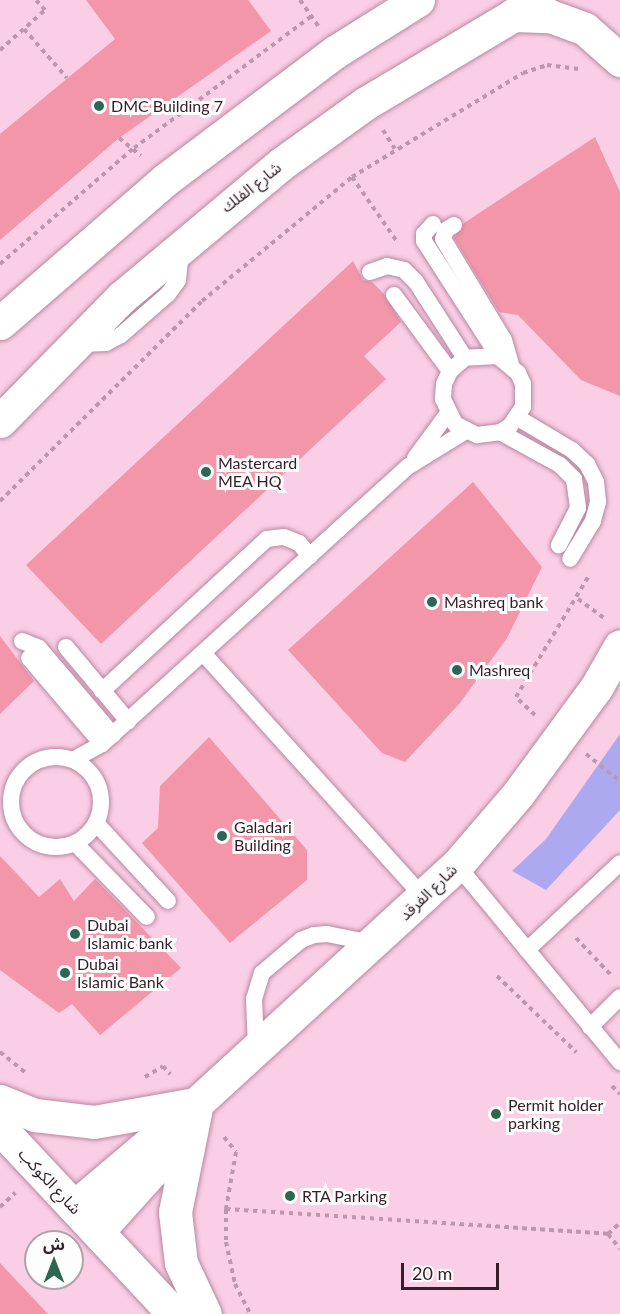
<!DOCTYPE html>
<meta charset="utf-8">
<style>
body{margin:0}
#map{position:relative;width:620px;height:1314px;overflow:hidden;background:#facee4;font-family:Lato,"Noto Sans Arabic",sans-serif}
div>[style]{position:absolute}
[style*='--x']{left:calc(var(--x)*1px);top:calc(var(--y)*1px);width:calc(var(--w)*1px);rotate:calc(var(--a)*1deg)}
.green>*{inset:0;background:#ada9f0}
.building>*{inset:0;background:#f396aa}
.path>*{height:4px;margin-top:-2px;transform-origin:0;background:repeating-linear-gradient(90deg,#bd98aa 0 4.5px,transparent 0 9px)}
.roads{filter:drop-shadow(0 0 2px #ba87a1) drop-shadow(0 0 2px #ba87a1)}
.lane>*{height:16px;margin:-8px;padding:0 8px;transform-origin:8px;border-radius:8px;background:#fff}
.lane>.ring{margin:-8px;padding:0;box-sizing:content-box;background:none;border:16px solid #fff;border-radius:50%}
.street>*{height:33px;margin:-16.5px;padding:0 16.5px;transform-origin:16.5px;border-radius:16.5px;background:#fff}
.secondary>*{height:33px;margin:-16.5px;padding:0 16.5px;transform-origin:16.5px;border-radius:16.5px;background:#fff}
.dots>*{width:16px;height:16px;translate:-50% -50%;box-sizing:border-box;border:3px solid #fdfdfd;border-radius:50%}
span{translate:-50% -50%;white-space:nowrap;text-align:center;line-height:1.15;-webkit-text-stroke:6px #fdfdfd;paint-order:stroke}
.poi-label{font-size:16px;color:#331e29}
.left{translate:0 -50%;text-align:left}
.street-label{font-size:16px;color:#331e29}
.north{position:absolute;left:24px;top:1230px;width:60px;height:60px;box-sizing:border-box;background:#fdfdfd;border:2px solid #aca4a8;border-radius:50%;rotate:0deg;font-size:16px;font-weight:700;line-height:24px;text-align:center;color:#331e29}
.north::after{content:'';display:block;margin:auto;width:21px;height:27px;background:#2c6751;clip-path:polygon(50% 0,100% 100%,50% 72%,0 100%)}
.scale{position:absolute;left:401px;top:1263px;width:98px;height:27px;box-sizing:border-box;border:3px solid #331e29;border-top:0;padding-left:8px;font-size:18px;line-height:21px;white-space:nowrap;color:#331e29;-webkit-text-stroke:4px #fdfdfd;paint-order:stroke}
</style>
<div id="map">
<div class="green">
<div style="clip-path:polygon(620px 734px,620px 810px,546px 890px,512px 871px,546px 839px)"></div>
</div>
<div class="building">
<div style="clip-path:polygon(86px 0,248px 0,271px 31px,119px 138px,0 240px,0 134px,115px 39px)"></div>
<div style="clip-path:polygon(595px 137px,620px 192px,620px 396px,581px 380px,518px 315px,499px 312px,454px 238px,464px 223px)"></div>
<div style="clip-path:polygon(353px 261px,363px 280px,372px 282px,384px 294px,401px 322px,364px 356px,386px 379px,101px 644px,26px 565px)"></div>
<div style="clip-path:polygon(473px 482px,542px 567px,507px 638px,460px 703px,405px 762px,382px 753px,288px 650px)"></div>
<div style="clip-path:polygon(0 636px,34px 681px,0 714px)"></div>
<div style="clip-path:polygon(209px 737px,307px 850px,307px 880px,230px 943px,142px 843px,158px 828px,160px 786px)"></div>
<div style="clip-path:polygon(0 856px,39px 897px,60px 879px,74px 901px,95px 879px,181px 968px,100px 1035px,72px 1004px,59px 1013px,0 970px)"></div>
<div style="clip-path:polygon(0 1263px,48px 1314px,0 1314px)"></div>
</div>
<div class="path">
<div style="--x:300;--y:0;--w:32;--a:55"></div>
<div style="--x:24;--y:29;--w:65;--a:48.7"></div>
<div style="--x:0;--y:50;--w:60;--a:-41.6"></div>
<div style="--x:45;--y:10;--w:13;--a:-132"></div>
<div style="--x:383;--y:130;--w:22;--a:58"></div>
<div style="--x:119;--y:138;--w:28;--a:39"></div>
<div style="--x:352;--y:177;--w:80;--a:55.1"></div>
<div style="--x:0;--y:264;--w:177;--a:-40.9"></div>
<div style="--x:134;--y:148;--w:222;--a:-36.6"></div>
<div style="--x:0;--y:501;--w:284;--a:-44.7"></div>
<div style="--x:202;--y:301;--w:195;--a:-39.6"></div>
<div style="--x:352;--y:177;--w:200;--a:-31.3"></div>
<div style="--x:523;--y:73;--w:25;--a:-18"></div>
<div style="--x:547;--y:65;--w:32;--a:7"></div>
<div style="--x:578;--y:599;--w:32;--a:36"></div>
<div style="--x:535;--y:715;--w:26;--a:-137"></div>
<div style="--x:516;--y:697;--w:140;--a:-59"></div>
<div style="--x:586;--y:754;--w:43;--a:38.5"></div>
<div style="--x:576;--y:938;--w:50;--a:46.6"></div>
<div style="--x:497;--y:976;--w:110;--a:43.9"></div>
<div style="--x:0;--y:1052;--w:35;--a:39"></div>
<div style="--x:145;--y:1077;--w:21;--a:-31"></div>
<div style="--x:163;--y:1066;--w:11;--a:49"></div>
<div style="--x:612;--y:1086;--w:11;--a:45"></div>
<div style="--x:224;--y:1137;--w:19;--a:51"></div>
<div style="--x:236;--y:1152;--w:58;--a:100"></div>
<div style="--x:226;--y:1209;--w:33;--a:90"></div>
<div style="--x:226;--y:1242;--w:43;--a:77.9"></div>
<div style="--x:235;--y:1284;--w:34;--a:63"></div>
<div style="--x:0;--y:1207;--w:21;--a:-43"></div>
<div style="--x:226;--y:1209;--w:383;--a:3.7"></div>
<div style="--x:608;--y:1234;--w:16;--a:-43"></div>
<div style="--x:608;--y:1234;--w:19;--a:51"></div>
</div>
<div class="roads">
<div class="lane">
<div style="--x:433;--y:224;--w:13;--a:132"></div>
<div style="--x:424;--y:234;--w:7;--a:90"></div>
<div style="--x:424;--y:241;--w:137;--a:57.2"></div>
<div style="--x:454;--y:225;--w:9;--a:148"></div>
<div style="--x:446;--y:230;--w:9;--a:108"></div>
<div style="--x:443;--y:239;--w:118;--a:58.9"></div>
<div style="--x:504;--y:340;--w:25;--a:74"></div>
<div style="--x:370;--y:272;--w:18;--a:-19"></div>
<div style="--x:387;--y:266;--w:17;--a:13"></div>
<div style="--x:404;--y:270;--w:17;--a:45"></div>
<div style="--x:416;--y:282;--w:90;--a:57.2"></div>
<div style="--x:394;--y:295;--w:94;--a:53.6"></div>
<div style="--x:78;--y:344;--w:28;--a:-2"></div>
<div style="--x:106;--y:343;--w:17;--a:-28"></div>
<div style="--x:121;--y:335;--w:62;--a:-41.1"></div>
<div style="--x:168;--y:294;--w:17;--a:-54"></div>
<div style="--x:178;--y:280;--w:31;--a:-84"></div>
<div style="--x:518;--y:418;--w:63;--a:30.7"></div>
<div style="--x:572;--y:450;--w:21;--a:43"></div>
<div style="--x:587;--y:464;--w:20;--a:63"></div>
<div style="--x:596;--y:482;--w:20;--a:84"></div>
<div style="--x:598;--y:502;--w:20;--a:105"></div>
<div style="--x:593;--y:521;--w:44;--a:121.2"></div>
<div style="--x:500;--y:432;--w:12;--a:-31"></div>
<div style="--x:510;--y:426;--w:23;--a:-56"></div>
<div style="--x:523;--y:407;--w:23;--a:-90"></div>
<div style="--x:523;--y:384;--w:12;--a:-114"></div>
<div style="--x:518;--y:373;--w:26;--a:-140"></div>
<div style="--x:498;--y:356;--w:33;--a:177"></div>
<div style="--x:465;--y:358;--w:20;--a:139"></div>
<div style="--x:450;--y:371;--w:14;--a:115"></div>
<div style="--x:444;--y:384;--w:15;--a:94"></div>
<div style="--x:443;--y:399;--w:28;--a:64"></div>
<div style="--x:455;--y:424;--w:25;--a:27"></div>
<div style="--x:477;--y:435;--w:23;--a:-7"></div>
<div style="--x:500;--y:432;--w:68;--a:28.8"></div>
<div style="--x:560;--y:465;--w:20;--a:45"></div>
<div style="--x:574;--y:479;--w:29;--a:82"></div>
<div style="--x:578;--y:508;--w:42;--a:117.2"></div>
<div style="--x:415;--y:458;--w:56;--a:-53.7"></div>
<div style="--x:22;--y:641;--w:18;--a:22"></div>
<div style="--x:39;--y:648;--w:114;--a:49.6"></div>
<div style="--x:66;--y:647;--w:97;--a:50"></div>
<div style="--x:203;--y:653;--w:330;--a:47.9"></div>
<div style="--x:29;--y:658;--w:113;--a:49.7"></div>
<div style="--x:102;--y:691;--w:224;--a:-42.7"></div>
<div style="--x:267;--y:539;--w:17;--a:-7"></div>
<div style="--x:284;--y:537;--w:16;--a:22"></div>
<div style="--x:299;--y:543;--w:17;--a:50"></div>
<div class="ring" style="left:11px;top:757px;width:74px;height:74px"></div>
<div style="--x:73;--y:760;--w:33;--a:-29"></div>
<div style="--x:102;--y:744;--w:414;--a:-42.2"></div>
<div style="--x:409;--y:466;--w:67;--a:-31.6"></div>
<div style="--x:96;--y:823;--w:106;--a:47.3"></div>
<div style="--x:75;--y:843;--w:103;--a:45.8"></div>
<div style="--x:457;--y:865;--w:256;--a:50.4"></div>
<div style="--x:527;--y:950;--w:127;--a:-43.1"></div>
<div style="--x:590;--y:1027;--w:42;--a:-45"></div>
<div style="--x:256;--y:1048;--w:49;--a:-92.3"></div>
<div style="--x:254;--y:999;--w:27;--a:-73"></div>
<div style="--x:262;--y:973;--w:51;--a:-40.2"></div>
<div style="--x:301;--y:940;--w:14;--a:-21"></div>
<div style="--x:314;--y:935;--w:13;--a:-4"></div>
<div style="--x:327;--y:934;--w:46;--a:11.3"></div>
</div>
<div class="street">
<div style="--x:513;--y:15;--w:37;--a:2"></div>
<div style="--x:550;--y:16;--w:37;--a:20"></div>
<div style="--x:585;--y:29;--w:47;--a:41.5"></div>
<div style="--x:0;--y:1101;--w:38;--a:22"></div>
<div style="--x:35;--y:1115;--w:59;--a:6.8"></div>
<div style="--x:94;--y:1122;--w:97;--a:-10.1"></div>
<div style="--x:197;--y:1103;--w:111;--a:101.4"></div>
<div style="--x:175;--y:1212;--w:51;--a:83.3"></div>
<div style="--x:181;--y:1263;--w:56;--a:64.8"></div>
<div style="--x:0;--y:1128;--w:255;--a:46.9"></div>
<div style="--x:74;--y:1207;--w:161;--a:-40.2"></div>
<div style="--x:197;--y:1103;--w:352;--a:-42.5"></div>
<div style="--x:457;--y:865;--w:94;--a:-49.3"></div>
<div style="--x:518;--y:794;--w:132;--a:-53.7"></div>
<div style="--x:596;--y:688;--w:48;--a:-60.3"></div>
<div style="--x:98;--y:1231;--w:81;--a:-48"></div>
<div style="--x:152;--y:1171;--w:52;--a:-55.1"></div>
</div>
<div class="secondary">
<div style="--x:0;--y:323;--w:218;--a:-40.9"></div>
<div style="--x:165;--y:180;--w:213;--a:-37"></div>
<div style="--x:335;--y:52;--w:98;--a:-32.1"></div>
<div style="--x:0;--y:421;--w:174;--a:-45.5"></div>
<div style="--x:122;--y:297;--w:207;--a:-39.9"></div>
<div style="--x:281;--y:164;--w:105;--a:-35.7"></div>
<div style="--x:366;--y:103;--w:201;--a:-30.8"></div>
</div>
</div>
<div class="dots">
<div style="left:99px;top:106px;background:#2c6751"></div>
<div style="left:206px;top:472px;background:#2c6751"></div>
<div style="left:432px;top:602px;background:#2c6751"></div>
<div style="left:457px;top:670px;background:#2c6751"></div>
<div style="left:222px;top:836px;background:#2c6751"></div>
<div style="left:75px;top:934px;background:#2c6751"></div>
<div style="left:65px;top:973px;background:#2c6751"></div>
<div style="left:496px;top:1114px;background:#2c6751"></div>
<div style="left:290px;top:1196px;background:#2c6751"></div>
</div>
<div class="poi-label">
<span class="left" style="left:111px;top:106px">DMC Building 7</span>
<span class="left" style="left:218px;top:472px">Mastercard<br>MEA HQ</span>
<span class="left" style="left:444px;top:602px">Mashreq bank</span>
<span class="left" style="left:469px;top:670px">Mashreq</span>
<span class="left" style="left:234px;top:836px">Galadari<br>Building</span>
<span class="left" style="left:87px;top:934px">Dubai<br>Islamic bank</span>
<span class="left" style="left:77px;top:973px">Dubai<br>Islamic Bank</span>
<span class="left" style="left:508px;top:1114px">Permit holder<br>parking</span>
<span class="left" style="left:302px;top:1196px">RTA Parking</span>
</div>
<div class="street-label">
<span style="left:251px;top:187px;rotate:-38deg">شارع الفلك</span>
<span style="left:428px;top:892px;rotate:-44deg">شارع الفرقد</span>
<span style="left:50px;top:1181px;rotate:47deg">شارع الكوكب</span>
</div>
<div class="north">ش</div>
<div class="scale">20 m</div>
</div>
